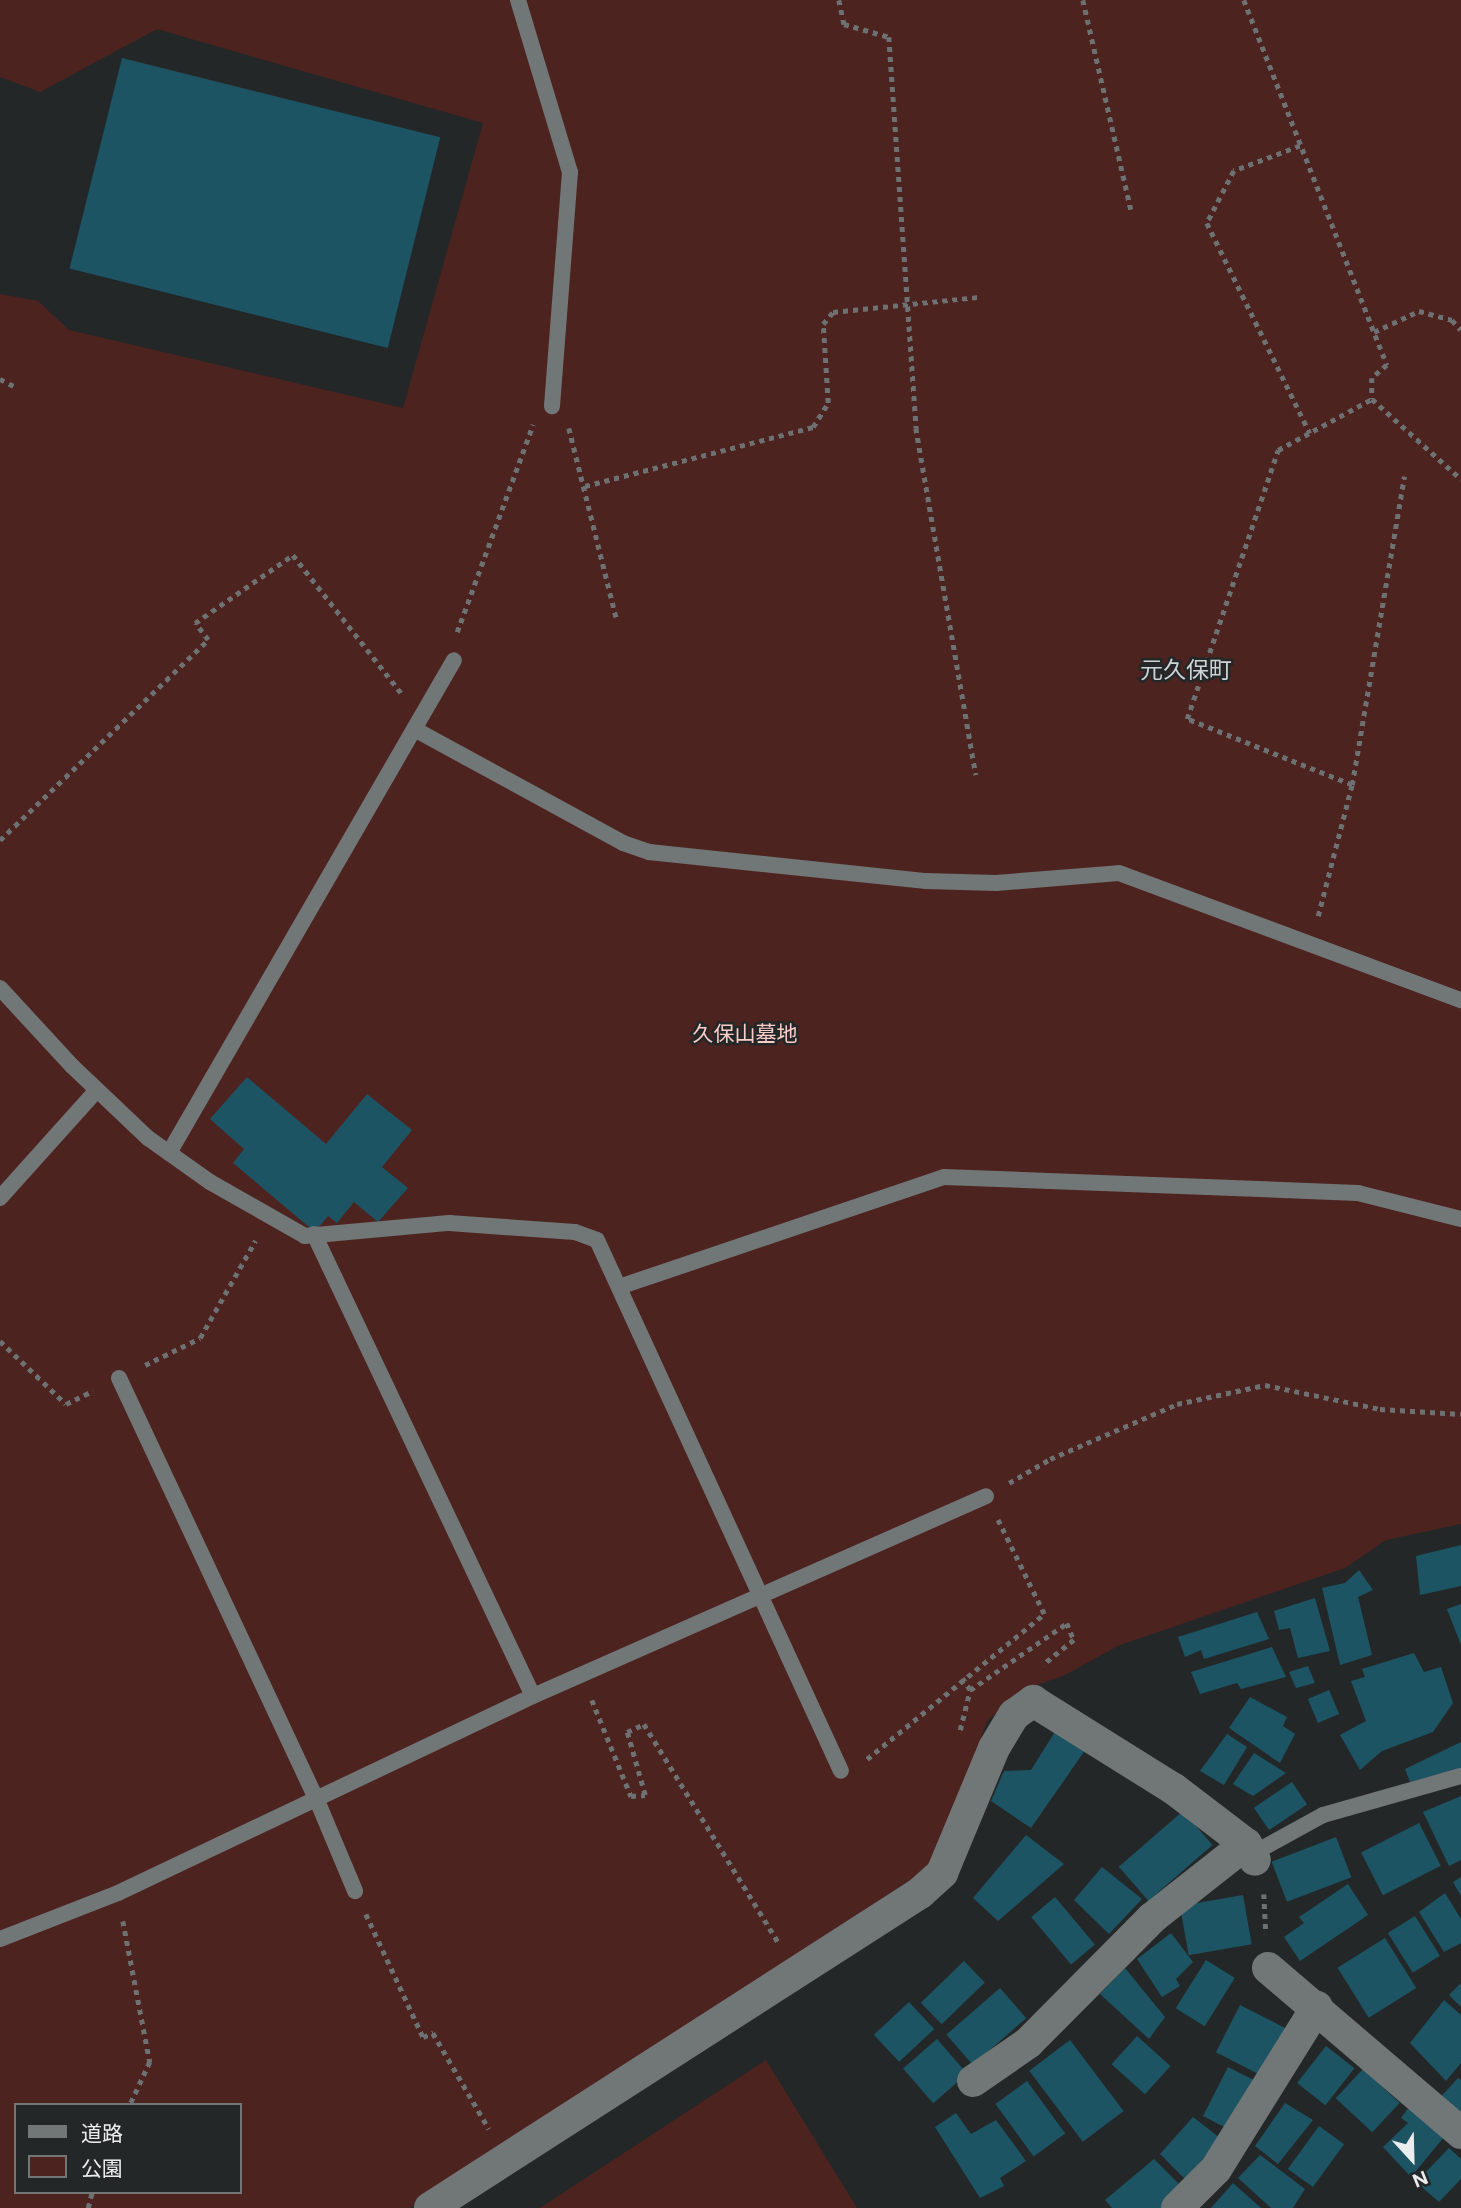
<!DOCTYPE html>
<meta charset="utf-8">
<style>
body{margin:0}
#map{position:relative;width:1461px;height:2208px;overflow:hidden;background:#242728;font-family:Figtree,"Noto Sans JP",sans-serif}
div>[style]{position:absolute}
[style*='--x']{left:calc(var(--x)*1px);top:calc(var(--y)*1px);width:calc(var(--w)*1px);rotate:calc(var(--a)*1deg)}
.green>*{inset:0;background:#4d2320}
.building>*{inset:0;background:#1c5464;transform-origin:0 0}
.path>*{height:4.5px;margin-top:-2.25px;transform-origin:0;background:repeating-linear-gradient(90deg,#6e7172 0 5px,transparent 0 10px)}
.service>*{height:16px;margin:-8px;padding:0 8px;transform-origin:8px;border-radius:8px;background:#717677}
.minor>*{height:32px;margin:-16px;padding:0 16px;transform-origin:16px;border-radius:16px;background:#717677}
span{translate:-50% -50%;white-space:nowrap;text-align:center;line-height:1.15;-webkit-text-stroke:5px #242728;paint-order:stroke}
.park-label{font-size:21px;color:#fbccc7}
.neighbourhood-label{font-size:23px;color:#ced2d4}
.legend{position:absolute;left:14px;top:2103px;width:228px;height:91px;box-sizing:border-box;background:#242728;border:2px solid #737677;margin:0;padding:9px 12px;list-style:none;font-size:21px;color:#eaeced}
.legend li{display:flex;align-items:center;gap:14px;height:35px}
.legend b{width:35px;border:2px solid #737677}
.north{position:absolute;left:1377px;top:2124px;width:70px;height:70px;-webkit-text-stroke:5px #242728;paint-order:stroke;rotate:158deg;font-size:19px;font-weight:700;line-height:28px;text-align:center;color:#eaeced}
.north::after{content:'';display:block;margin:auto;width:24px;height:32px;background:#eaeced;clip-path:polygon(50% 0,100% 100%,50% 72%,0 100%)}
</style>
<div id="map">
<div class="green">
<div style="clip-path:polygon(evenodd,0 0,1461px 0,1461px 1524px,1386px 1540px,1345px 1568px,1120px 1645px,1063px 1676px,1025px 1689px,987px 1721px,939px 1856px,916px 1876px,410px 2208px,0 2208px,0 294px,38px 301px,69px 330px,403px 408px,483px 123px,157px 29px,40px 92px,0 77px,0 0,16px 2105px,240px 2105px,240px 2192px,16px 2192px,16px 2105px)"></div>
<div style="clip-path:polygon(766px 2060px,857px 2208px,540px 2208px)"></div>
</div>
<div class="building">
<div style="left:122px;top:58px;width:328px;height:217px;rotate:14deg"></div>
<div style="clip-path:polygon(247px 1077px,326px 1144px,367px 1094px,412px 1130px,382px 1167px,408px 1188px,378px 1222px,354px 1202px,337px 1223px,328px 1216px,315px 1232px,233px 1163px,244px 1149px,210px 1119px)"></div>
<div style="clip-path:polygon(1461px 1545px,1461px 1586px,1420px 1595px,1416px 1556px)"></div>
<div style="clip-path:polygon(1359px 1570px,1373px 1590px,1358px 1597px,1372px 1655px,1340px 1665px,1322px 1588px,1345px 1583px)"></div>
<div style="clip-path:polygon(1315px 1598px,1330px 1651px,1298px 1658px,1290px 1628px,1279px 1630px,1274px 1611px)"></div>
<div style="clip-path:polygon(1461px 1604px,1461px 1645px,1447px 1609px)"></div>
<div style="clip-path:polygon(1257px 1612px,1269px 1639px,1204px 1659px,1201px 1650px,1185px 1657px,1178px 1637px)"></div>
<div style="clip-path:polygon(1272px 1647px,1286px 1677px,1241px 1689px,1237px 1683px,1200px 1694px,1191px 1672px)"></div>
<div style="clip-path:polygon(1414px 1653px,1424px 1672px,1441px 1667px,1453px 1703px,1433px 1732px,1382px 1751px,1360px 1770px,1340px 1735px,1366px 1721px,1351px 1681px,1365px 1677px,1362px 1669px)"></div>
<div style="clip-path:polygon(1308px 1666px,1315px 1683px,1296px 1688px,1289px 1672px)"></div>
<div style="left:1329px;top:1690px;width:26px;height:23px;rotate:67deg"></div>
<div style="clip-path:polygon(1250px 1697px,1287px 1717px,1283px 1726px,1295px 1734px,1280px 1763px,1229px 1728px)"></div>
<div style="clip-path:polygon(1058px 1727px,1088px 1746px,1031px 1828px,991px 1801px,1004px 1771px,1031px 1770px)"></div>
<div style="clip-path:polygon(1227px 1734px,1247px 1747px,1224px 1785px,1200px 1771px)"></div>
<div style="clip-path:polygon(1461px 1742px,1461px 1769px,1410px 1782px,1405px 1769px)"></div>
<div style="clip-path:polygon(1254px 1753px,1286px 1773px,1253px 1796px,1233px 1784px)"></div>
<div style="left:1292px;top:1782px;width:27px;height:46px;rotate:56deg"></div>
<div style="clip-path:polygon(1461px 1796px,1461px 1860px,1449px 1866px,1423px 1812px)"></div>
<div style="left:1183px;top:1811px;width:45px;height:85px;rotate:49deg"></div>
<div style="left:1419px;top:1823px;width:48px;height:65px;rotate:63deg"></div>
<div style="clip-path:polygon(1026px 1835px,1064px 1864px,998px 1921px,973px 1898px)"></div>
<div style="left:1336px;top:1837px;width:43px;height:69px;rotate:69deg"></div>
<div style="clip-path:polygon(1102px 1867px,1142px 1899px,1109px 1934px,1074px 1900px)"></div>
<div style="clip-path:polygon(1461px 1877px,1461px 1896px,1453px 1882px)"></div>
<div style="clip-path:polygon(1348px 1884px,1368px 1915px,1300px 1961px,1284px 1937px,1304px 1923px,1299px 1917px)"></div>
<div style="clip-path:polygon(1445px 1893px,1461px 1919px,1461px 1943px,1444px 1952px,1419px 1912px)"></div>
<div style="left:1243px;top:1895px;width:50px;height:64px;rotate:80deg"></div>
<div style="left:1055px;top:1897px;width:62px;height:31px;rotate:50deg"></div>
<div style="left:1415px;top:1916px;width:47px;height:32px;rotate:58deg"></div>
<div style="clip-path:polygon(1171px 1933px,1193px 1962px,1176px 1979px,1180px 1986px,1162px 1997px,1137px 1959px)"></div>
<div style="left:1385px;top:1938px;width:59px;height:56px;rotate:58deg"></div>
<div style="left:1206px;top:1960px;width:34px;height:57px;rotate:32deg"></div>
<div style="left:964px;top:1961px;width:30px;height:60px;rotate:46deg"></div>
<div style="clip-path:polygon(1125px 1968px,1165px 2017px,1149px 2039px,1100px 1994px)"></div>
<div style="clip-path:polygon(1461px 1983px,1461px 2007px,1449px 1995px)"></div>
<div style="left:1000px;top:1988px;width:40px;height:71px;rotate:49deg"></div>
<div style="clip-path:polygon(1444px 2000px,1461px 2015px,1461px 2063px,1446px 2081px,1410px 2043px)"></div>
<div style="left:909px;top:2002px;width:37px;height:48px;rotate:47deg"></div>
<div style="left:1240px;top:2005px;width:51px;height:53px;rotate:27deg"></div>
<div style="left:1137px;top:2036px;width:45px;height:38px;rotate:42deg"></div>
<div style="left:937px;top:2039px;width:46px;height:45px;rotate:49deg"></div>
<div style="left:1070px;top:2040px;width:89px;height:51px;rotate:53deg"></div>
<div style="left:1326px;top:2046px;width:36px;height:47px;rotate:38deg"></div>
<div style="left:1228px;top:2067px;width:30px;height:55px;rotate:27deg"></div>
<div style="left:1363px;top:2069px;width:50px;height:40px;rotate:43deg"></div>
<div style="clip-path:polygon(1458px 2078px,1461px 2080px,1461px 2121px,1438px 2100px)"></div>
<div style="left:1027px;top:2081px;width:65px;height:39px;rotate:54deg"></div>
<div style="clip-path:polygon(1285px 2103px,1313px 2120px,1278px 2164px,1255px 2146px)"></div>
<div style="clip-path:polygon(1409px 2107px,1444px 2137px,1411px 2177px,1383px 2147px,1408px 2123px,1401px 2118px)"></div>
<div style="clip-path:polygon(956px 2113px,971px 2134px,996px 2120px,1026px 2161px,1000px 2178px,1004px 2186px,980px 2198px,935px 2127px)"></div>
<div style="clip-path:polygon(1193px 2117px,1220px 2138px,1186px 2180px,1160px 2154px)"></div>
<div style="left:1319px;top:2126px;width:31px;height:53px;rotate:36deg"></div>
<div style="clip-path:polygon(1449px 2148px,1461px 2159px,1461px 2179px,1439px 2202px,1416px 2182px)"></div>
<div style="clip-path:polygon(1260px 2155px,1305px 2189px,1293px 2208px,1271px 2208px,1238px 2178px)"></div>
<div style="clip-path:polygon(1154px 2159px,1182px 2187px,1161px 2208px,1112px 2208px,1105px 2200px)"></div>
<div style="clip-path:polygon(1233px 2183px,1261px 2208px,1211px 2208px)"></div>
</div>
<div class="path">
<div style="--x:839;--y:0;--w:25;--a:78"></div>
<div style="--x:844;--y:24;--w:47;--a:16.1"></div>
<div style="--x:889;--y:37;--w:392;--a:86"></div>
<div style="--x:916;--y:428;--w:352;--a:80.2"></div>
<div style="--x:1083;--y:0;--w:215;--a:77.1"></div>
<div style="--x:1244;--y:0;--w:392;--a:68.6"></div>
<div style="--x:1387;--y:365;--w:20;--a:139"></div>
<div style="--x:1372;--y:378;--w:21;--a:90"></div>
<div style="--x:1300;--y:146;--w:71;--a:159.3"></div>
<div style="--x:1234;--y:171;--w:59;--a:117.4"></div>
<div style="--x:1207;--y:223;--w:234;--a:63.9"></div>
<div style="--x:1374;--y:332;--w:50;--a:-25"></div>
<div style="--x:1419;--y:311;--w:34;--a:15"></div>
<div style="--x:1452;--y:320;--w:13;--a:48"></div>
<div style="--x:0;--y:379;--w:16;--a:27"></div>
<div style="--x:569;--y:428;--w:195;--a:76"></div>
<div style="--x:585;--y:486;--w:236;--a:-14.5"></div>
<div style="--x:813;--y:427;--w:28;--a:-58"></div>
<div style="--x:828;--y:403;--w:79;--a:-93.6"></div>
<div style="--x:823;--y:324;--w:16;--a:-50"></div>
<div style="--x:833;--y:312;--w:147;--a:-5.9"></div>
<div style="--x:457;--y:632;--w:221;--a:-69.9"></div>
<div style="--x:1352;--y:785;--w:178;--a:-158.2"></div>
<div style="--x:1187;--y:719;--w:284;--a:-71.3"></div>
<div style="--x:1278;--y:450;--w:107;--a:-28.5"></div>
<div style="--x:1372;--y:399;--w:120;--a:42"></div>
<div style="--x:0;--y:840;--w:289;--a:-43.9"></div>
<div style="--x:208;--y:640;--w:21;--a:-127"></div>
<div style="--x:195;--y:623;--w:119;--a:-34.8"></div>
<div style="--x:293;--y:555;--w:177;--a:51.9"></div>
<div style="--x:1318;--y:916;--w:135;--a:-75.5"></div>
<div style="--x:1352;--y:785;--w:313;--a:-80.4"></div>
<div style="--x:0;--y:1341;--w:91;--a:43.7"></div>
<div style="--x:66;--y:1404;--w:30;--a:-26"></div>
<div style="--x:145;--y:1365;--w:61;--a:-26.1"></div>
<div style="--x:200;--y:1338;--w:112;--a:-60.4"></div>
<div style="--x:1009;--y:1483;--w:48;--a:-30.3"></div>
<div style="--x:1050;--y:1459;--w:138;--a:-23.4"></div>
<div style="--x:1177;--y:1404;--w:90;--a:-12.2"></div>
<div style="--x:1265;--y:1385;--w:117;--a:11.8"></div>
<div style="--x:1380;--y:1409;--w:81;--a:3.5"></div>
<div style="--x:970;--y:1690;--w:118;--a:-34.6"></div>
<div style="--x:1067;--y:1623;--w:18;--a:68"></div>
<div style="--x:1074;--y:1640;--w:40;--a:141"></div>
<div style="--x:592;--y:1700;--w:104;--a:67.9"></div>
<div style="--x:631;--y:1796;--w:14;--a:-4"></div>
<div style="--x:645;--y:1795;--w:66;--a:-105.9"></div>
<div style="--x:627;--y:1732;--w:19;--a:-25"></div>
<div style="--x:644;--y:1724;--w:256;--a:58.4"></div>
<div style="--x:960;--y:1730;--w:41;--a:-76"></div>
<div style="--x:970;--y:1690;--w:14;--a:-124"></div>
<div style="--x:867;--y:1759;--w:229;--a:-39.3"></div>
<div style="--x:1044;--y:1614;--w:105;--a:-116.1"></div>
<div style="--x:1264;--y:1894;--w:40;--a:87.1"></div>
<div style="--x:366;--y:1914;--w:136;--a:65.1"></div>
<div style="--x:423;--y:2037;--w:11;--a:-22"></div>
<div style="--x:433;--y:2033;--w:111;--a:59.7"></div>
<div style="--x:123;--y:1921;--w:144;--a:79.2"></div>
<div style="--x:150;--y:2062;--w:47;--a:114.9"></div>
<div style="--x:88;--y:2208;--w:16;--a:-76"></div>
</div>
<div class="service">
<div style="--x:518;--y:0;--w:180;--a:73.2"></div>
<div style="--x:570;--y:172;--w:235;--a:94.4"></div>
<div style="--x:416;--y:730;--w:236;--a:28.6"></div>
<div style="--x:623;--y:843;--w:28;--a:19"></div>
<div style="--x:649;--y:852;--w:279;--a:6"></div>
<div style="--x:926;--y:881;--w:70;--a:1.6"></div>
<div style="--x:996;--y:883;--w:123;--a:-4.6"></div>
<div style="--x:1119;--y:873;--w:365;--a:20.4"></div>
<div style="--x:0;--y:988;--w:106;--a:47.3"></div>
<div style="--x:72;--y:1066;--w:105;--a:43.5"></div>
<div style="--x:148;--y:1138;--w:76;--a:35.4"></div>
<div style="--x:210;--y:1182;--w:109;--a:29.6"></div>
<div style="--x:305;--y:1236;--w:145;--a:-5.2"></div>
<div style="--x:449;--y:1223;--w:126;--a:4.1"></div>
<div style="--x:575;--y:1232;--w:23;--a:20"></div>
<div style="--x:597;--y:1240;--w:584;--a:65.32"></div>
<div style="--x:169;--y:1153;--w:569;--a:-59.97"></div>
<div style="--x:0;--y:1198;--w:145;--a:-48.1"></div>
<div style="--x:314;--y:1234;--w:511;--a:64.64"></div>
<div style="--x:619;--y:1287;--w:343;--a:-18.7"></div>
<div style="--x:944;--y:1177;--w:414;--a:2.2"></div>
<div style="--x:1358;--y:1193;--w:106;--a:14.2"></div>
<div style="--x:119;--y:1378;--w:464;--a:64.9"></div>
<div style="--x:316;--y:1798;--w:101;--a:67.2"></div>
<div style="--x:1252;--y:1854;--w:81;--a:-28.8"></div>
<div style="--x:1323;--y:1815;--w:143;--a:-15.8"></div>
<div style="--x:0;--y:1939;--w:127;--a:-21.3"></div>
<div style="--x:118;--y:1893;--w:459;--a:-25.4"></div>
<div style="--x:533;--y:1696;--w:495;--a:-23.8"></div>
</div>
<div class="minor">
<div style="--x:1268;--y:1968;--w:254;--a:40.5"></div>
<div style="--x:973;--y:2081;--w:67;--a:-34.6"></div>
<div style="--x:1028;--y:2043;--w:176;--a:-45.2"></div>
<div style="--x:1152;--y:1918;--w:120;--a:-38.2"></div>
<div style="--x:430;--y:2208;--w:583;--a:-32.74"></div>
<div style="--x:920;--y:1893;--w:30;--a:-42"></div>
<div style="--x:942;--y:1873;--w:135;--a:-67.4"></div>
<div style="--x:994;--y:1748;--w:39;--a:-59"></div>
<div style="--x:1014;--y:1715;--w:24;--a:-36"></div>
<div style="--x:1033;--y:1701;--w:166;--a:32"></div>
<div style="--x:1174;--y:1789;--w:91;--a:37.4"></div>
<div style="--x:1246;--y:1844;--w:18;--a:61"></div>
<div style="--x:1177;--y:2208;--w:55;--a:-45"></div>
<div style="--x:1216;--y:2169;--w:191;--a:-58.1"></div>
</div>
<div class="park-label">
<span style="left:745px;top:1034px">久保山墓地</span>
</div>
<div class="neighbourhood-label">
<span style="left:1186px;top:670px">元久保町</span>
</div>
<ul class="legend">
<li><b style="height:9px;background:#717677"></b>道路</li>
<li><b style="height:19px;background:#4d2320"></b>公園</li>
</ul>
<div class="north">N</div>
</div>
